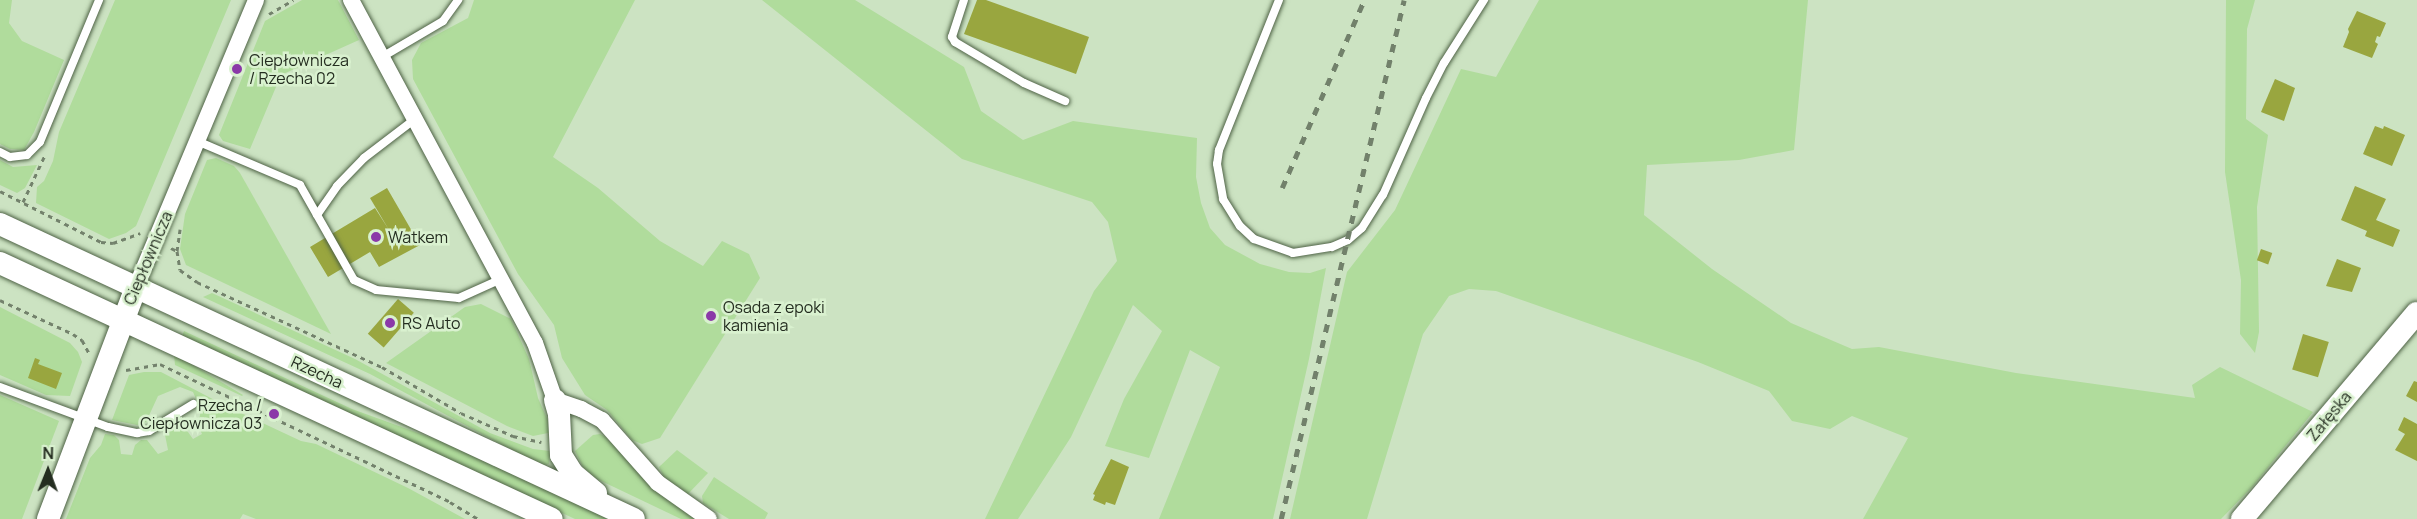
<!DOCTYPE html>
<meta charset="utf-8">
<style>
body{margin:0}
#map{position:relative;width:2417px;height:519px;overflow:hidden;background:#cce3c2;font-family:Manrope,sans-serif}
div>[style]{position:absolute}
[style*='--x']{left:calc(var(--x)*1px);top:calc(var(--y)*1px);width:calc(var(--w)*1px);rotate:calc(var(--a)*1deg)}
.green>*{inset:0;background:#b0dc9c}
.building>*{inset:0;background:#99a63f;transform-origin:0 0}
.path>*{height:3px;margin-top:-1.5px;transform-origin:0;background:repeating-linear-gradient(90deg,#73826c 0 4.5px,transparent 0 9px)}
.roads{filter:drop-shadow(0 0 2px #4e6245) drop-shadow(0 0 2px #4e6245)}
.lane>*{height:8px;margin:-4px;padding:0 4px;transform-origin:4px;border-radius:4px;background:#fff}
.street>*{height:16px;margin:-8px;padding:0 8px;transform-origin:8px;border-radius:8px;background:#fff}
.secondary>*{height:22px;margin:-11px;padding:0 11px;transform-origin:11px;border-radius:11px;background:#fff}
.rail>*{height:4.5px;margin-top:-2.25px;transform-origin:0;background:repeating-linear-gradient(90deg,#72816b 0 8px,transparent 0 16px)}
.dots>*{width:16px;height:16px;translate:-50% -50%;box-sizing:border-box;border:3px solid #d9f1cf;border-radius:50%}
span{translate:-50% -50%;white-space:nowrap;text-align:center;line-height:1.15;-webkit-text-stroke:5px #d9f1cf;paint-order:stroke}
.poi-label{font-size:16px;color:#242d20}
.left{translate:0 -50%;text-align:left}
.right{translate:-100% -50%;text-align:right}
.street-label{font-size:16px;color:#242d20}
.north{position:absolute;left:18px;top:441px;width:60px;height:60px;-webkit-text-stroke:4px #d9f1cf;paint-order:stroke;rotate:1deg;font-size:16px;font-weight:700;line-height:24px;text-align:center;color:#242d20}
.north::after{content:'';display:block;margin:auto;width:21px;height:27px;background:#242d20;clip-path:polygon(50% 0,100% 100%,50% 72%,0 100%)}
</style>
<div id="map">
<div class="green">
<div style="clip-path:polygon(0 0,12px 0,9px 23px,22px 41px,64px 60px,34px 132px,24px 150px,10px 149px,0 144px)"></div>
<div style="clip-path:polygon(115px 0,231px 0,136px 226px,126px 233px,109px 239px,36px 203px,37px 187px,44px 181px,53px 161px,59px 132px)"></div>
<div style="clip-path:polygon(302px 0,338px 0,359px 40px,281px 75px,250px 149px,223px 141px,219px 135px,265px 21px)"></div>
<div style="clip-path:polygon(474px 0,635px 0,553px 157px,598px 188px,660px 241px,703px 266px,722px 241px,749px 254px,760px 278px,660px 438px,642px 444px,632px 440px,607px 410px,585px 395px,562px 358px,554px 325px,518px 274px,413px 79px,412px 60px,421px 43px,468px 18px)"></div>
<div style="clip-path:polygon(762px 0,855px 0,964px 67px,981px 111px,1023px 140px,1073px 121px,1197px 138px,1196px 177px,1201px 203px,1210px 228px,1225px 245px,1260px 264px,1289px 272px,1310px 273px,1326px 268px,1309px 359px,1273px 519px,1159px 519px,1220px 367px,1190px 350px,1149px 458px,1105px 446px,1124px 399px,1162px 331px,1133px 305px,1071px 437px,1018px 519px,985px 519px,1094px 291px,1117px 261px,1108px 222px,1092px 202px,962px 159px)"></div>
<div style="clip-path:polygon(1539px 0,1808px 0,1794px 150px,1739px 160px,1647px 165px,1644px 215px,1712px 269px,1791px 323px,1852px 349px,1879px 347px,2016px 373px,2195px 398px,2192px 385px,2220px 367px,2313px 412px,2253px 486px,2221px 519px,1863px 519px,1908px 438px,1852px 416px,1830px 429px,1792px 421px,1769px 391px,1698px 362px,1496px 291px,1469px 289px,1449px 296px,1423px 334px,1367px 519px,1290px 519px,1347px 272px,1395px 210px,1461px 69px,1496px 77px)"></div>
<div style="clip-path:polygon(2226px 0,2255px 0,2247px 29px,2246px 119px,2268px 135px,2257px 207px,2259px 332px,2255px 353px,2240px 334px,2241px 280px,2225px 172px)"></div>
<div style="clip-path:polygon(216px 158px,234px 166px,240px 173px,331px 334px,186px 265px,180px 249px,185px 214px,207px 160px)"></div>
<div style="clip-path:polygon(0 160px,13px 167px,37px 165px,25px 188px,17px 193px,0 185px)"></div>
<div style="clip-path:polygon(212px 293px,355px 359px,490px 433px,533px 449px,550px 451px,549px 464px,542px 466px,370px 374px,203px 297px)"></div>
<div style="clip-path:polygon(481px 304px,511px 319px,529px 359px,538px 398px,553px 432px,533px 436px,507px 426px,386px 363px,465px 307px)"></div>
<div style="clip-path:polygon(0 307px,70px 343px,78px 352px,82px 362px,70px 396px,46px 395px,0 375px)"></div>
<div style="clip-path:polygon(184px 331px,352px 409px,454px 446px,611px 519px,575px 519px,182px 336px)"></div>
<div style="clip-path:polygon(174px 354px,243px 395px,242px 396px,175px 365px)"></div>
<div style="clip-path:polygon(144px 372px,161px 372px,224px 405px,301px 441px,316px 444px,408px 488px,465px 519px,256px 519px,243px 514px,240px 519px,66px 519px,90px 458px,101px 445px,105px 434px,114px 435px,119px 440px,121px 454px,132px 455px,135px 445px,141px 440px,147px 440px,158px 454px,168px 450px,165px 435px,170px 429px,178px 427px,188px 432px,193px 439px,202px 434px,198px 425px,201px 410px,193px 392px,180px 387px,158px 396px,146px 422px,137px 425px,112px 420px,129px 375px)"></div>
<div style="clip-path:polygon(0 395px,59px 421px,22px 519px,0 519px)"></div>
<div style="clip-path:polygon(600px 434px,604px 436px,699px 519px,681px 519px,595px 478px,583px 467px,575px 451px,593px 435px)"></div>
<div style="clip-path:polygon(677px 450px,708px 473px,688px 494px,664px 477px,659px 467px)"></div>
<div style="clip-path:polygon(714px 477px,768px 513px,765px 519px,729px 519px,703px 503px,702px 496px)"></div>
</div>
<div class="building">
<div style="clip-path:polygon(977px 0,986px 0,1089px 37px,1076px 74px,964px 34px)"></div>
<div style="clip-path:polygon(2357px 11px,2386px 23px,2380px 37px,2377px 36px,2375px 42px,2378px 44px,2372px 58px,2343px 47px,2349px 32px,2348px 29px)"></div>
<div style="clip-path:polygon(2275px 79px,2295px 88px,2284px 121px,2261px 112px)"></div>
<div style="clip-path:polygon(2375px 126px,2383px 129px,2384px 126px,2405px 135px,2392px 166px,2363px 154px)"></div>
<div style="clip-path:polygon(2355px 186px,2386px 199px,2376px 220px,2400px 230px,2393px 247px,2365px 236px,2367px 231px,2341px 220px)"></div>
<div style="clip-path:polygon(387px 188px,420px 245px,379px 267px,370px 252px,328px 277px,310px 247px,375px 208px,389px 230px,370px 198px)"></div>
<div style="left:2261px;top:249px;width:12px;height:12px;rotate:20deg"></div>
<div style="clip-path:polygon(2337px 259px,2361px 268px,2352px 292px,2326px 286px)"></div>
<div style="left:398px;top:299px;width:21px;height:46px;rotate:41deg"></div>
<div style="left:2303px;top:334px;width:27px;height:37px;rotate:17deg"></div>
<div style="clip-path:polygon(35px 358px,40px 360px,38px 364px,62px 373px,56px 389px,28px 378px)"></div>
<div style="clip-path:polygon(2414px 381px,2417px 382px,2417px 402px,2406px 396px)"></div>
<div style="clip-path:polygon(2404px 417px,2417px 424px,2417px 461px,2395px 450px,2405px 434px,2398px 430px)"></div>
<div style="clip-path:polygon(1111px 459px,1129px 467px,1115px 505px,1106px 502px,1105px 505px,1093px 500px,1095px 495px,1093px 494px)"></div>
</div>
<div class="path">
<div style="--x:269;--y:14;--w:28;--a:-30"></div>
<div style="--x:0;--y:191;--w:113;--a:26.8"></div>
<div style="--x:101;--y:242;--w:12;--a:5"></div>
<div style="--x:113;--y:243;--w:29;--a:-20"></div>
<div style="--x:23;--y:202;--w:52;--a:-64.9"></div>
<div style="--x:171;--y:248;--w:7;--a:27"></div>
<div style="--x:177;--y:251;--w:19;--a:81"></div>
<div style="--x:180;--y:270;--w:21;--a:35"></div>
<div style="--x:197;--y:282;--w:204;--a:24.7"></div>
<div style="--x:382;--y:367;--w:91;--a:30.2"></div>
<div style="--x:461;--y:413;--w:57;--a:23.9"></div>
<div style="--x:513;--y:436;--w:29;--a:12"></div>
<div style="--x:177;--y:251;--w:22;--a:-82"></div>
<div style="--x:0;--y:300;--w:81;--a:25"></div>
<div style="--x:73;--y:334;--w:11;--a:34"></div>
<div style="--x:82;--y:340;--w:15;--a:62"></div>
<div style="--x:126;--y:370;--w:35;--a:-10"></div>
<div style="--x:160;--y:364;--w:321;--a:25.4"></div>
<div style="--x:450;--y:502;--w:33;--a:31"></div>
</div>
<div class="roads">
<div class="lane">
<div style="--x:964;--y:0;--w:39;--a:108"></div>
<div style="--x:952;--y:37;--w:6;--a:59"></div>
<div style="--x:955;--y:42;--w:80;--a:30.7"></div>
<div style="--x:1024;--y:83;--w:45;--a:23.7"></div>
<div style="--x:1279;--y:0;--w:162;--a:111.8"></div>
<div style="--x:1219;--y:150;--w:14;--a:98"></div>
<div style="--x:1217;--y:164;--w:36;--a:80"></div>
<div style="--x:1223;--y:199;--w:32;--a:58"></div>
<div style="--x:1240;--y:226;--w:19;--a:43"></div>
<div style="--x:1254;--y:239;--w:41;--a:19.7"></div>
<div style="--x:1293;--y:253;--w:39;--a:-9"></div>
<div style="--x:1332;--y:247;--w:17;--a:-24"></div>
<div style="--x:1348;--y:240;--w:18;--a:-41"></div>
<div style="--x:1362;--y:228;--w:39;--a:-58"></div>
<div style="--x:1383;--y:195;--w:106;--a:-66.1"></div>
<div style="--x:1426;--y:98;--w:39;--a:-63"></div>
<div style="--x:1444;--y:63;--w:75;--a:-57.6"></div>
<div style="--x:382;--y:57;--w:71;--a:-30.5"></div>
<div style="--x:443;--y:21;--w:26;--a:-54"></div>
<div style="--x:197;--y:141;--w:112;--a:23.1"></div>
<div style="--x:300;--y:185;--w:109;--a:60.4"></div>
<div style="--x:354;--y:280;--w:24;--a:24"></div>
<div style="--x:376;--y:290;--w:83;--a:5.5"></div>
<div style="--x:459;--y:298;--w:46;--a:-24.3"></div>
<div style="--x:0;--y:152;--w:11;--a:27"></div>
<div style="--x:10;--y:157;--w:17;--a:-7"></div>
<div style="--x:27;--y:155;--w:18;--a:-45"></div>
<div style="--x:40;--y:142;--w:154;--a:-67.4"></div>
<div style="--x:317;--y:215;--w:35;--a:-55"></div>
<div style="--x:337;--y:186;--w:39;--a:-46"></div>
<div style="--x:364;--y:158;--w:64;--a:-37.4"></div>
<div style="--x:0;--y:387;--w:115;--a:20.3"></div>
<div style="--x:108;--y:427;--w:30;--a:12"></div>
<div style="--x:137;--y:433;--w:12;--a:-9"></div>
<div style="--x:149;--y:431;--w:52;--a:-31.5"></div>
</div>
<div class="street">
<div style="--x:351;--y:0;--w:389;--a:61.8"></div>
<div style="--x:535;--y:343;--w:60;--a:70.7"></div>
<div style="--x:555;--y:400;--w:28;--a:19"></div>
<div style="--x:581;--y:409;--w:24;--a:28"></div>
<div style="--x:602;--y:420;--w:84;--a:48.4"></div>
<div style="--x:658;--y:483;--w:62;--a:35.2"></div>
<div style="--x:136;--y:287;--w:311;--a:-67.3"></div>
</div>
<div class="secondary">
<div style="--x:0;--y:224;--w:699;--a:24.95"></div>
<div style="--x:0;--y:263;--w:608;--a:24.88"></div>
<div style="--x:555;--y:400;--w:15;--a:74"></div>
<div style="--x:559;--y:414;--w:41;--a:87.2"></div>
<div style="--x:561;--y:455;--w:22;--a:58"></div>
<div style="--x:573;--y:474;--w:30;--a:40"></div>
<div style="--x:48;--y:519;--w:248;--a:-69.2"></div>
<div style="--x:2242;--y:519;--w:270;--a:-49.7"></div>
</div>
</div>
<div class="rail">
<div style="--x:1282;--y:188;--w:205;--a:-66.4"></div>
<div style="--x:1281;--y:519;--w:533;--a:-76.67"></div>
</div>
<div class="dots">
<div style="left:237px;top:69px;background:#8b39a8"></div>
<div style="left:376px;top:237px;background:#8b39a8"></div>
<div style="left:711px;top:316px;background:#8b39a8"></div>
<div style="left:390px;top:323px;background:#8b39a8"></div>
<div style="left:274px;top:414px;background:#8b39a8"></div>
</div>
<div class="poi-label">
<span class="left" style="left:249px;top:69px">Ciepłownicza<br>/ Rzecha 02</span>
<span class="left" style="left:388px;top:237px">Watkem</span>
<span class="left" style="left:723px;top:316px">Osada z epoki<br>kamienia</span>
<span class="left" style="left:402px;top:323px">RS Auto</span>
<span class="right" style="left:262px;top:414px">Rzecha /<br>Ciepłownicza 03</span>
</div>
<div class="street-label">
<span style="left:148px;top:258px;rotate:-67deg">Ciepłownicza</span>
<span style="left:317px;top:372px;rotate:25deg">Rzecha</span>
<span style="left:2329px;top:416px;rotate:-50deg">Załęska</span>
</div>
<div class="north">N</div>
</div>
